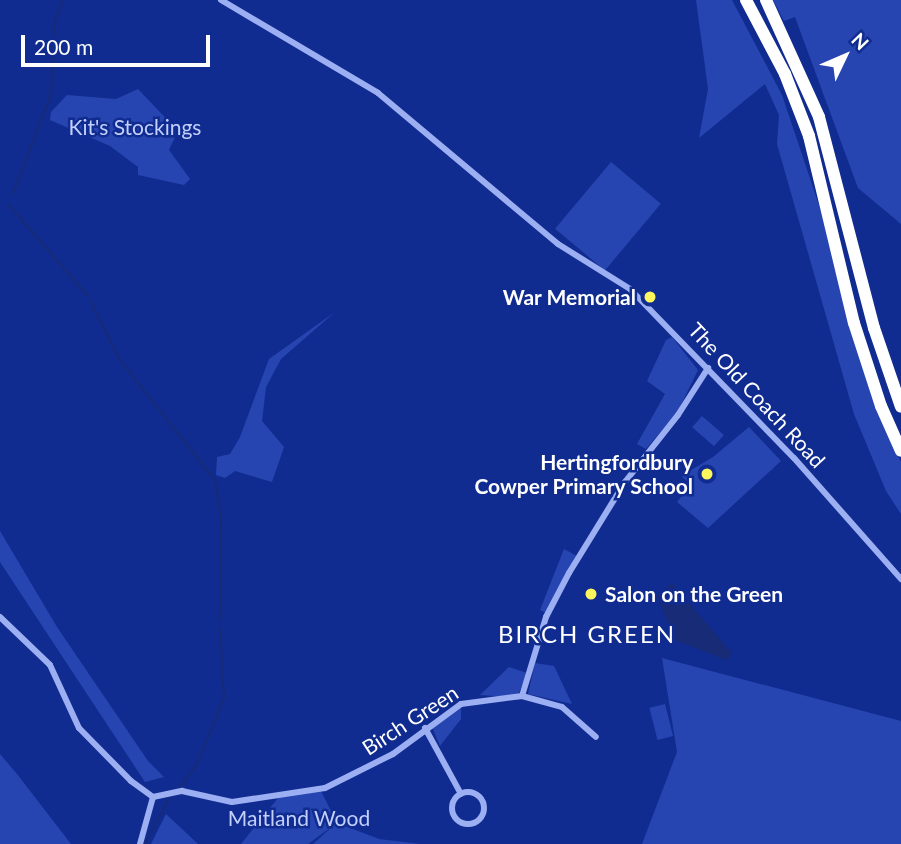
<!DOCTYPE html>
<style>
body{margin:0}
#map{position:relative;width:901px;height:844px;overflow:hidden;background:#112c90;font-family:Lato,sans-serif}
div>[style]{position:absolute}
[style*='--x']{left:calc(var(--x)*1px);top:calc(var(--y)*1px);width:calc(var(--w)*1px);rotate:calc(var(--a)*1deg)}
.green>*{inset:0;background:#2745b1;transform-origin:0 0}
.water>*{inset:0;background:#172b77}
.stream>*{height:2px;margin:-1px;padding:0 1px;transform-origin:1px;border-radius:1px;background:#172b77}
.street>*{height:6px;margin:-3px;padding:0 3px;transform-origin:3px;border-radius:3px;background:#9caff2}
.street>.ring{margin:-3px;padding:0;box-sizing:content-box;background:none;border:6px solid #9caff2;border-radius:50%}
.highway>*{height:12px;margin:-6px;padding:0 6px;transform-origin:6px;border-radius:6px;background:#fff}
.dots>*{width:19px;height:19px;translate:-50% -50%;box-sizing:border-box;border:4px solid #112c90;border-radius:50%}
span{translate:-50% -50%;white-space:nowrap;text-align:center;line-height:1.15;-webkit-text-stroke:5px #112c90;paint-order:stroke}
.park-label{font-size:21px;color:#c3d0fd}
.poi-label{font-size:21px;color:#fff;font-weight:700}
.right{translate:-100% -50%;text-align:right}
.left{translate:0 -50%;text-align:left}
.street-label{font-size:21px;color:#fff}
.quarter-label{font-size:24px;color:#fff;letter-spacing:2px}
.north{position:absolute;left:810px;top:21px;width:70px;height:70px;-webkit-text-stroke:5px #112c90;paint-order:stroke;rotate:46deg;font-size:19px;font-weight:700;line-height:28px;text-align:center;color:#fff}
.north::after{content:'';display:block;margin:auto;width:24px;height:32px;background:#fff;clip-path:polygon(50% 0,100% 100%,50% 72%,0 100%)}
.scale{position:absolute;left:21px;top:35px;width:189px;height:32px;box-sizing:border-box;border:4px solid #fff;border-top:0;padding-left:9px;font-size:21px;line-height:24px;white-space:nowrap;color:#fff;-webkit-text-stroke:5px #112c90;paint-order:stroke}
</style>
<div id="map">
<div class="green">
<div style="clip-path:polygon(696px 0,732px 0,782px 95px,827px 229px,871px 395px,901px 462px,901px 514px,886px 491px,854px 414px,777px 144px,779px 115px,765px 84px,699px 138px,708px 89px)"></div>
<div style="clip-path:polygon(773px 0,901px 0,901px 224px,858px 188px,795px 17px,784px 21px)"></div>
<div style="clip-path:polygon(138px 89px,178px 131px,169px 150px,190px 179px,184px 185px,138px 175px,138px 167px,110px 146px,50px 120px,51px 112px,67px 95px,116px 99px)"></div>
<div style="left:611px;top:162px;width:65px;height:87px;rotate:40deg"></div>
<div style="clip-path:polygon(335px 312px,281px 359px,266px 387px,262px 421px,284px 447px,272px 482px,235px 471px,225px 478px,216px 475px,217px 457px,230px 454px,240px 437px,269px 359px)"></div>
<div style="clip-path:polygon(672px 337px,698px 370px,678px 411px,646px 449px,637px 444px,665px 394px,647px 381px,666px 340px)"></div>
<div style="left:702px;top:416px;width:29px;height:15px;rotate:41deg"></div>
<div style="clip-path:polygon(749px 427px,781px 461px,708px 528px,677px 502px,687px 490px,688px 482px,681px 476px,713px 457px)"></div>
<div style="clip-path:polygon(0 531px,57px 627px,148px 761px,164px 777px,145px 782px,0 562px)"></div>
<div style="clip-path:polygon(564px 549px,577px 556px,546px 613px,540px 610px)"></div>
<div style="clip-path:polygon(662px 658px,901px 721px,901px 844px,642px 844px,677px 752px)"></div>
<div style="clip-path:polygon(535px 663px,554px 666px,572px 704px,528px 694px)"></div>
<div style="clip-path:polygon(509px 667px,527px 673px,519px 693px,510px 697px,480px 695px)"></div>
<div style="left:665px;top:704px;width:33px;height:16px;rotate:76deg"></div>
<div style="clip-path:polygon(461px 708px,461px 719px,440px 746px,432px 727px)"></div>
<div style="clip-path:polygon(0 754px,17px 774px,71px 844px,0 844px)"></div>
<div style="clip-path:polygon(321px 791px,337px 823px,379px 839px,420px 844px,313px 844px,334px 825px,308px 844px,241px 844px,282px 793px)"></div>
<div style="clip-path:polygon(166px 814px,198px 844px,151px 844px)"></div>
</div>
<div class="water">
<div style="clip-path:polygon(672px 583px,731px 652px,730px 657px,726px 660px,675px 640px,657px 596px)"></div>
</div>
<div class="stream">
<div style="--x:13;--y:194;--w:107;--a:-69.2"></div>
<div style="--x:51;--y:94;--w:73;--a:-86.9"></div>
<div style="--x:55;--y:21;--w:22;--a:-69"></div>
<div style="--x:8;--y:204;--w:121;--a:49"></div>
<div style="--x:90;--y:300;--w:66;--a:63.8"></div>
<div style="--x:119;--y:359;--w:154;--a:51.6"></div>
<div style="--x:215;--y:480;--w:37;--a:81"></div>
<div style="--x:221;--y:517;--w:104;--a:90.6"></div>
<div style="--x:180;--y:787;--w:29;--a:-54"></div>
<div style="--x:197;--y:764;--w:71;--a:-67.8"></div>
<div style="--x:224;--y:698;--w:70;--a:-93.3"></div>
<div style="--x:145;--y:844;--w:54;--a:-62.5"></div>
</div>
<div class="street">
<div style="--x:221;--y:0;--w:182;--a:30.6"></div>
<div style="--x:378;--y:93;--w:235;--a:40"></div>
<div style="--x:558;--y:244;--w:85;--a:32"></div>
<div style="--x:630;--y:289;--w:235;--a:45.9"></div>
<div style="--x:794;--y:458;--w:162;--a:48.5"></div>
<div style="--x:0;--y:617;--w:69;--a:43.8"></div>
<div style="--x:50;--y:665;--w:69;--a:65.3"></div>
<div style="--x:79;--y:728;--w:74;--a:45.5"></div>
<div style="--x:131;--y:781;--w:27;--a:36"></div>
<div style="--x:522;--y:696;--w:41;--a:15.4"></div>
<div style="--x:562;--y:707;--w:45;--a:41.4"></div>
<div style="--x:425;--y:728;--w:75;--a:61.4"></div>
<div class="ring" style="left:452px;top:792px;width:26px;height:26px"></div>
<div style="--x:153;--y:797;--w:30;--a:-12"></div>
<div style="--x:182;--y:791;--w:51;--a:12.4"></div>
<div style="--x:232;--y:802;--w:94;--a:-8.6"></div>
<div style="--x:325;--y:788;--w:76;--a:-26.6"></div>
<div style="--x:393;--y:754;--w:84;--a:-36.3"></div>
<div style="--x:461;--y:704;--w:62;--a:-7.5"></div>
<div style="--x:522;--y:696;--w:83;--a:-73.1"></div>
<div style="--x:546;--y:617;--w:50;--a:-62.4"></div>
<div style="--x:569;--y:573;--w:107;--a:-58.4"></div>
<div style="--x:625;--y:482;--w:85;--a:-51.7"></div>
<div style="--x:678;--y:415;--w:56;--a:-57.4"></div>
<div style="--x:140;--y:844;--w:49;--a:-74.5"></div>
</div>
<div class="highway">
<div style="--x:746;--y:0;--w:84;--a:62.2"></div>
<div style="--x:785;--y:74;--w:66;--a:68.8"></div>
<div style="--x:809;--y:136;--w:192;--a:76.5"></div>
<div style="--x:854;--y:323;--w:87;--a:72"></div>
<div style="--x:881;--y:406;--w:49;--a:66"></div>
<div style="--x:766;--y:0;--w:128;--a:65.6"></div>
<div style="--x:819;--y:117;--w:218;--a:75.4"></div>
<div style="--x:874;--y:328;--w:83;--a:71.1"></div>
</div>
<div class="dots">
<div style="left:650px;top:297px;background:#fff55d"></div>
<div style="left:707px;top:474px;background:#fff55d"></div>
<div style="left:591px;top:594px;background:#fff55d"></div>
</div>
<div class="park-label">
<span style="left:135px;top:127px">Kit's Stockings</span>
<span style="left:299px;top:818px">Maitland Wood</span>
</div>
<div class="poi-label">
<span class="right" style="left:636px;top:297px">War Memorial</span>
<span class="right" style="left:693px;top:474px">Hertingfordbury<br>Cowper Primary School</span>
<span class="left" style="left:605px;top:594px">Salon on the Green</span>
</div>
<div class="street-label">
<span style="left:757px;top:395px;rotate:47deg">The Old Coach Road</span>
<span style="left:410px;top:720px;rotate:-33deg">Birch Green</span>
</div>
<div class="quarter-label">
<span style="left:587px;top:634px">BIRCH GREEN</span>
</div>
<div class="north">N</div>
<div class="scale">200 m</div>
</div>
